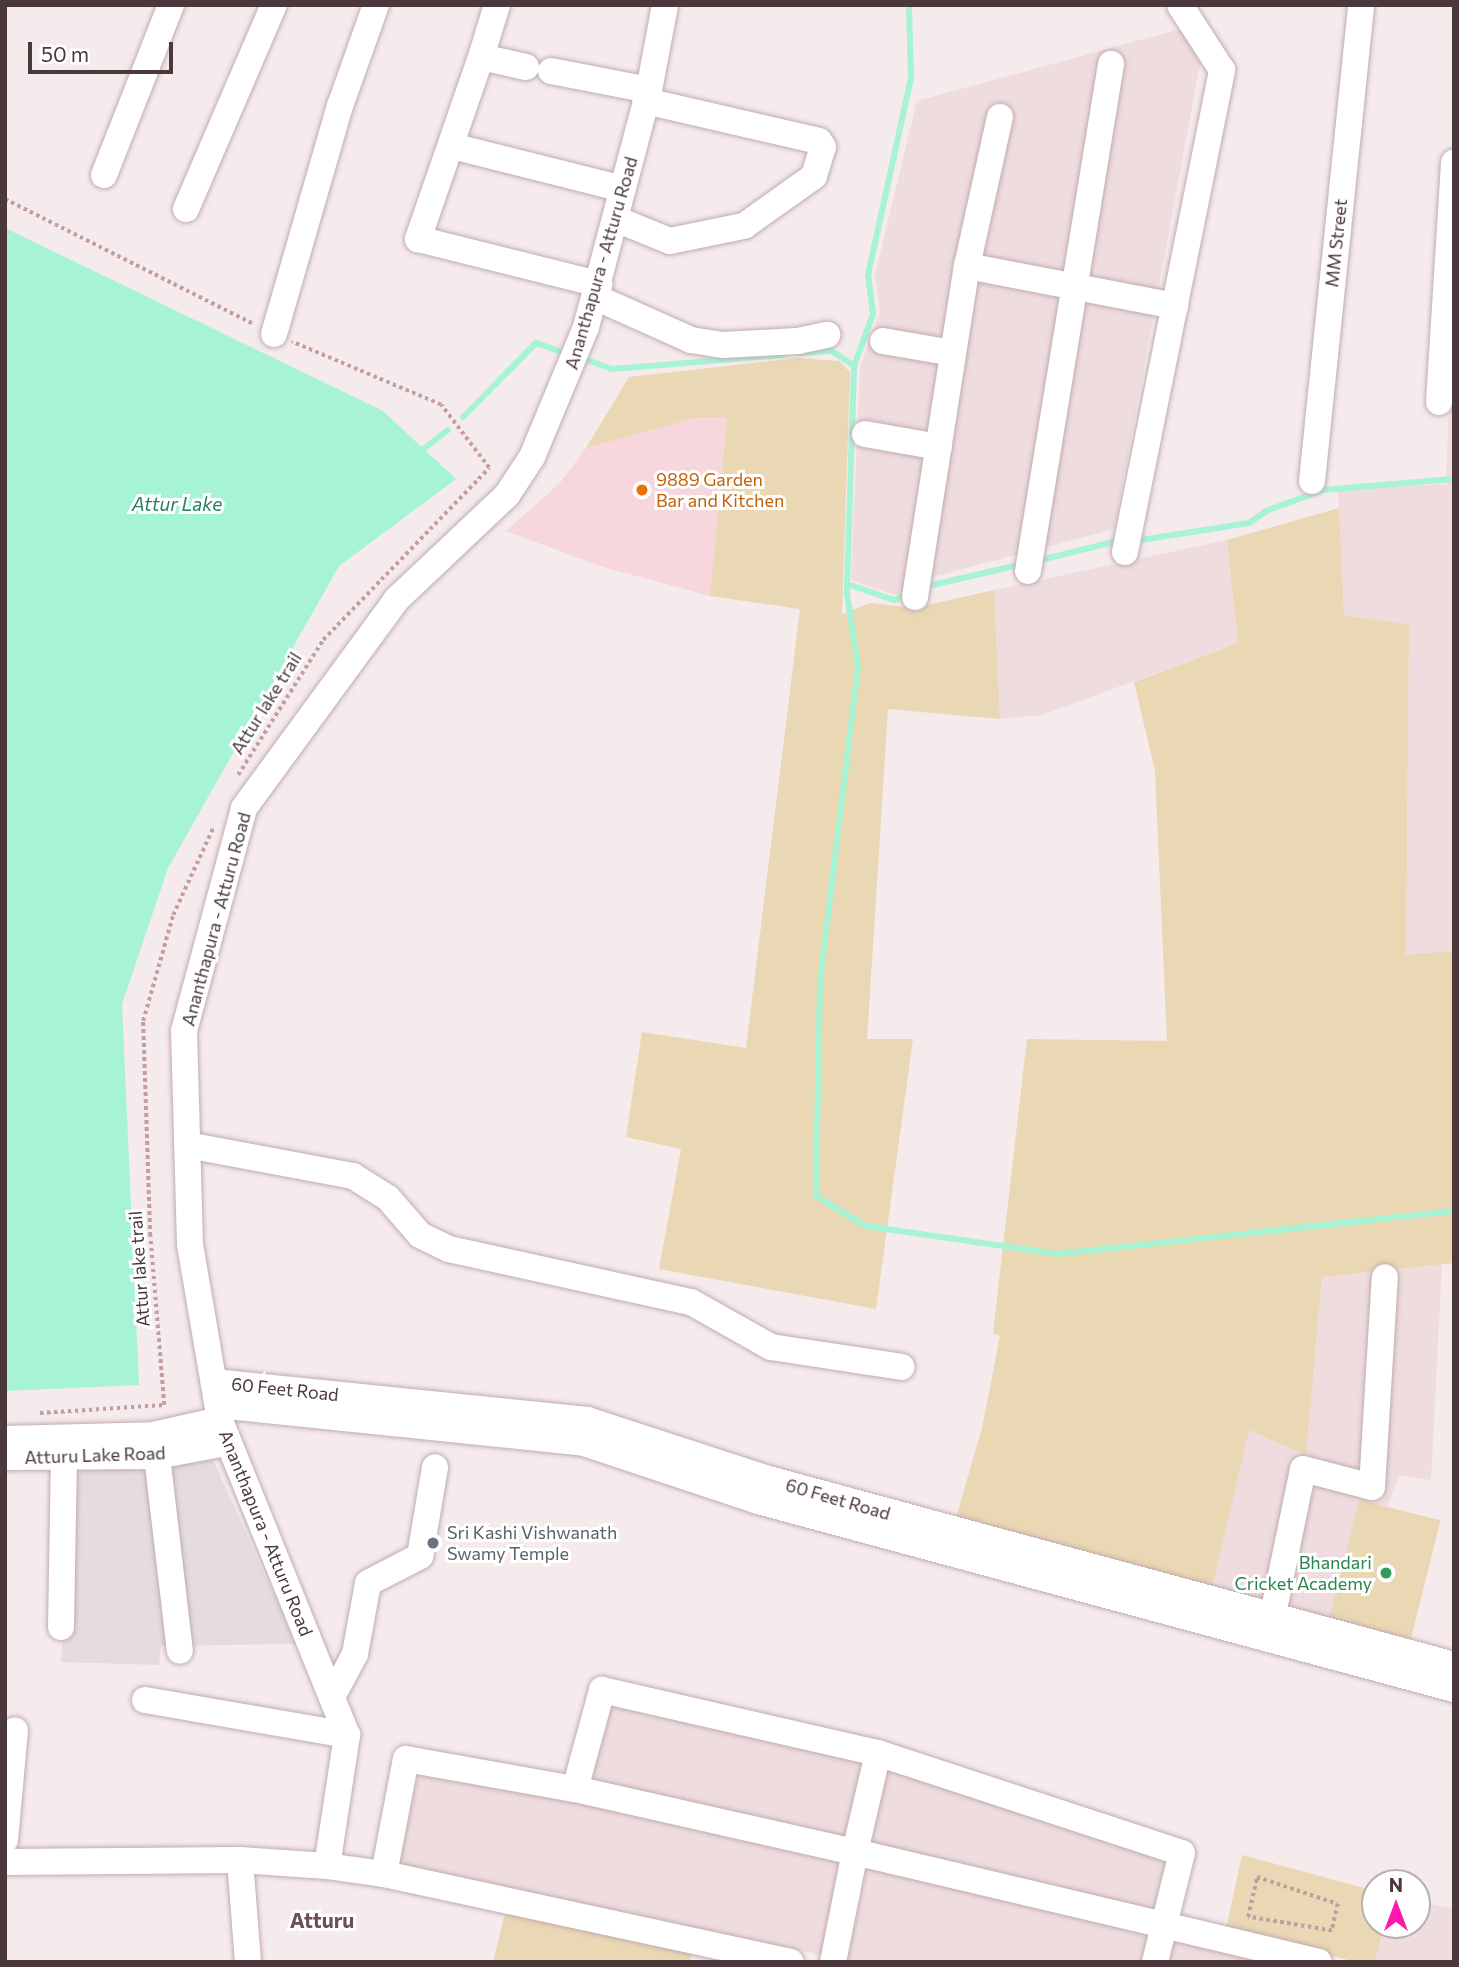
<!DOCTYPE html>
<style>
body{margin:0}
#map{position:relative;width:1459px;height:1967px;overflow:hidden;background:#f5eaec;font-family:Commissioner,sans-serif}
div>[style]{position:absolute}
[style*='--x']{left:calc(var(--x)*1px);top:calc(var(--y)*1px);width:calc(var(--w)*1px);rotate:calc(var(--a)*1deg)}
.residential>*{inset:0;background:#eedcde;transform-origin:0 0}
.commercial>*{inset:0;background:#f7d6dd}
.industrial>*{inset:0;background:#e5dcde}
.green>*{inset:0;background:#ead7b3;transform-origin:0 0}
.water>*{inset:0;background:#a6f3d5}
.stream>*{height:6px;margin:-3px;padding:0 3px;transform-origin:3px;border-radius:3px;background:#a6f3d5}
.path>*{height:3.5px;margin-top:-1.75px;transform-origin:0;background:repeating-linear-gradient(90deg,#c49da3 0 3.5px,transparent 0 7px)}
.roads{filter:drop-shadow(0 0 2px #c1acaf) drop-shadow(0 0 2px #c1acaf)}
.minor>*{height:26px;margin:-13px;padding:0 13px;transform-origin:13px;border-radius:13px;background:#fff}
.dots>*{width:19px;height:19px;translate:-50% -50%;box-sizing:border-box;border:4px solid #fff;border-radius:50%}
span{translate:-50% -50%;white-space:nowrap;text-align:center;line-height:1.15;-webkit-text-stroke:6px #fff;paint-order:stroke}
.street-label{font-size:18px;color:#4a383b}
.food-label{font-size:18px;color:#c56008}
.left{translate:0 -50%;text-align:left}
.worship-label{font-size:18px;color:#5b616d}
.leisure-label{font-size:18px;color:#27864d}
.right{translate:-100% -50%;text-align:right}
.water-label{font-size:19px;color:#237f5c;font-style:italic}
.quarter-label{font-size:21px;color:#6d4f55;font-weight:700}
.frame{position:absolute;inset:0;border:7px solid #4a383b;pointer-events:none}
.north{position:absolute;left:1361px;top:1869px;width:70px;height:70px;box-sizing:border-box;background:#fff;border:2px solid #b7afb1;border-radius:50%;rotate:0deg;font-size:19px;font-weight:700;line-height:28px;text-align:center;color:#4a383b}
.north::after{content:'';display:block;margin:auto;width:24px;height:32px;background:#fe19ad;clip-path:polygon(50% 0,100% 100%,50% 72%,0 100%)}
.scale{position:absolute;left:28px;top:42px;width:145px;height:32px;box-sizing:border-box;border:4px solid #4a383b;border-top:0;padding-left:9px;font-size:21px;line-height:24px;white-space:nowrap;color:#4a383b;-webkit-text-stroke:5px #fff;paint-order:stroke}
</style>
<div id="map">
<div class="residential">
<div style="clip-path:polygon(1180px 29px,1194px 33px,1203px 48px,1114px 529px,936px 576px,895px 595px,851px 580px,860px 367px,880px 312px,875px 275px,917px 101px)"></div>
<div style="clip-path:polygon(1454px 278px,1454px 951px,1406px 956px,1409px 625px,1344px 615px,1338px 490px,1446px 484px)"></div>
<div style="clip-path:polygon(1227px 540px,1238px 643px,1042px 715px,1000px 719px,994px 590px)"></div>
<div style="clip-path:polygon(1442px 1264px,1431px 1480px,1400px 1475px,1387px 1507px,1359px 1500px,1330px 1625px,1211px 1593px,1249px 1429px,1306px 1455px,1322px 1276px)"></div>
<div style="left:612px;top:1697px;width:265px;height:87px;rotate:14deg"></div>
<div style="clip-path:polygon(887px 1765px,1173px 1857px,1160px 1914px,871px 1848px)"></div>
<div style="left:419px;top:1770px;width:437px;height:97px;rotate:12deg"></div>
<div style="clip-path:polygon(868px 1863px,1154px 1931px,1147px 1962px,847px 1961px)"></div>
<div style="clip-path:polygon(1417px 1901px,1454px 1909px,1454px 1962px,1375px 1962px,1384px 1925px,1417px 1925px)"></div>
<div style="clip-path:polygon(1171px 1935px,1283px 1962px,1165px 1962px)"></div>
</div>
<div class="commercial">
<div style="clip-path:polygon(699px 417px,727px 418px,710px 596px,600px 566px,506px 531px,560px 483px,586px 448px)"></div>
</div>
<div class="industrial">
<div style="clip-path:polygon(213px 1460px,296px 1644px,161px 1646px,159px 1665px,61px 1662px,74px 1472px)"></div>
</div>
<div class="green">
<div style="clip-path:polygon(797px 358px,839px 361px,850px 372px,842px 614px,870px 603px,914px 608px,994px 590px,1000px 719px,888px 709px,867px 1039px,913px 1039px,876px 1309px,659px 1269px,681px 1149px,626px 1137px,642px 1032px,746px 1048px,800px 609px,710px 596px,727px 418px,699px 417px,586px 448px,629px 377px)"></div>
<div style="clip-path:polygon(1339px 508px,1344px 615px,1409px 625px,1406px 955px,1454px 951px,1454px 1263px,1322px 1277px,1306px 1455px,1249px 1430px,1211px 1593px,955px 1521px,982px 1428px,1000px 1336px,993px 1333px,1027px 1039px,1167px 1041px,1155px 771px,1134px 682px,1238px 643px,1227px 540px)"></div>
<div style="left:1359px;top:1500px;width:84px;height:128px;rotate:14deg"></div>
<div style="clip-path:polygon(1242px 1855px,1375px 1891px,1375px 1925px,1384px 1925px,1375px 1962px,1356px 1962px,1226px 1929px)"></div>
<div style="clip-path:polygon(505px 1913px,692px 1950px,690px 1962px,493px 1962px)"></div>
</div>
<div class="water">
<div style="clip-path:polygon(5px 228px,383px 411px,456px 479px,339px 566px,168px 868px,122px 1004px,139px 1385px,5px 1391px)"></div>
</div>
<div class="stream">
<div style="--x:800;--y:353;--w:32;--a:-4"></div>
<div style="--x:832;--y:351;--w:27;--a:34"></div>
<div style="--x:854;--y:366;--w:228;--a:91.8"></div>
<div style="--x:847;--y:594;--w:74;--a:81.4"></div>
<div style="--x:858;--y:667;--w:317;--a:96.9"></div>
<div style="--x:820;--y:982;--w:214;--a:91.1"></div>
<div style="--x:816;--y:1196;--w:58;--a:31"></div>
<div style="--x:866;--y:1226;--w:193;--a:8.3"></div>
<div style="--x:1057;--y:1254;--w:399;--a:-6.2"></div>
<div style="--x:579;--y:357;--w:35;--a:20"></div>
<div style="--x:612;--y:369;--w:171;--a:-4.7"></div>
<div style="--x:854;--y:366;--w:55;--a:-69.9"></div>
<div style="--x:873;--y:314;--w:39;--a:-97"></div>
<div style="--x:868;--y:275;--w:202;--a:-77.7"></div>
<div style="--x:911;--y:78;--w:73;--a:-91.6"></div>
<div style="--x:463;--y:417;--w:104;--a:-45.4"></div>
<div style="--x:536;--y:343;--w:34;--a:19"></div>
<div style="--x:417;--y:454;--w:39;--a:-38"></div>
<div style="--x:1135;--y:541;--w:115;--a:-9"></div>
<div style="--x:1249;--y:523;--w:21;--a:-35"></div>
<div style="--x:1266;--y:511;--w:61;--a:-20.2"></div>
<div style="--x:1323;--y:490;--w:131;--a:-4.8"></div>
<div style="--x:1037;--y:561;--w:87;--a:-14"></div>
<div style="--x:847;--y:584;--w:50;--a:18.8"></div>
<div style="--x:894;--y:600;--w:15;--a:-23"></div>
<div style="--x:924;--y:587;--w:102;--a:-13.1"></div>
</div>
<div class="path">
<div style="--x:5;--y:199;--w:278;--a:26.7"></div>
<div style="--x:238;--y:775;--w:160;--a:-57.8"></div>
<div style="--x:323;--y:640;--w:239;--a:-46"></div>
<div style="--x:489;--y:468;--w:79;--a:-127.3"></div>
<div style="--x:441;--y:405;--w:162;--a:-157.1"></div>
<div style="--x:40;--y:1413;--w:124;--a:-3.7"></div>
<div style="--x:164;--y:1405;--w:170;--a:-94.7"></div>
<div style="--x:150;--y:1236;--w:215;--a:-91.9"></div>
<div style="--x:143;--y:1021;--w:110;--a:-74.2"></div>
<div style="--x:173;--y:915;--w:98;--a:-65.3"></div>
<div style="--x:1257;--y:1877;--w:85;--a:18.4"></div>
<div style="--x:1338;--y:1904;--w:28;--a:103"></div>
<div style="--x:1332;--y:1931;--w:85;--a:-170.5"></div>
<div style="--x:1248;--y:1917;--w:41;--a:-77.3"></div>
</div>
<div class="roads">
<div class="minor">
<div style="--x:481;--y:57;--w:54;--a:-72.9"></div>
<div style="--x:526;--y:67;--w:46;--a:-167.5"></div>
<div style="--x:481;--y:57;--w:193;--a:109.1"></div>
<div style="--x:418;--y:239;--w:187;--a:14"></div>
<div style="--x:551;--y:71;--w:100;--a:11"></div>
<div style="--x:1000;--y:117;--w:153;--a:102.5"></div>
<div style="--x:967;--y:266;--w:212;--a:10.9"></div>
<div style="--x:452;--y:146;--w:176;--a:14.1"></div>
<div style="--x:104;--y:175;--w:183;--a:-68.5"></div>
<div style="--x:186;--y:209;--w:222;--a:-66.7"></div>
<div style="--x:616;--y:219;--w:58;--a:22.2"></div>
<div style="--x:670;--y:241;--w:76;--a:-11.5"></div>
<div style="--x:744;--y:226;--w:86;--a:-35.5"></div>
<div style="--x:814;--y:176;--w:30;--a:-73"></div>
<div style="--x:823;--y:147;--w:7;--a:-124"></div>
<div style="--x:819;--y:141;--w:178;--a:-167"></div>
<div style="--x:595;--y:297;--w:105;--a:24.1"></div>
<div style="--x:691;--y:340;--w:32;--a:9"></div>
<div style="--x:723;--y:345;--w:75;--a:-3.1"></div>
<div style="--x:798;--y:341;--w:30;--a:-12"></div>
<div style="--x:274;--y:334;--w:237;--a:-73.9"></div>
<div style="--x:340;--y:106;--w:107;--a:-70.4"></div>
<div style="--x:883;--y:341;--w:71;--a:9.7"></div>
<div style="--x:1439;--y:402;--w:240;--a:-86.4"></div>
<div style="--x:865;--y:434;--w:75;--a:10"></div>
<div style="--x:1312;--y:481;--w:479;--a:-84.1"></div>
<div style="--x:1125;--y:552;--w:492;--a:-78.6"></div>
<div style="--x:1222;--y:70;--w:77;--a:-122.9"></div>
<div style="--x:1028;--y:571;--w:514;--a:-80.7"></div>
<div style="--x:915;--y:597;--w:335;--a:-81.1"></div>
<div style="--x:187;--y:1145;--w:169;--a:10.6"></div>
<div style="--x:353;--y:1176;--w:41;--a:32.2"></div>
<div style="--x:388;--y:1198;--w:49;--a:49.1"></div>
<div style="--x:420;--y:1235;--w:32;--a:26"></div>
<div style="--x:449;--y:1249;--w:248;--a:12.4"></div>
<div style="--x:691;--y:1302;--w:92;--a:29.4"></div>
<div style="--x:771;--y:1347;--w:132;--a:8.7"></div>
<div style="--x:214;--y:1382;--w:375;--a:5.8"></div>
<div style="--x:587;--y:1420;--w:187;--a:18"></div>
<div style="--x:765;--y:1478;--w:714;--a:15.18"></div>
<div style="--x:218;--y:1405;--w:368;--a:5.9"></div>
<div style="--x:584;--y:1443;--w:183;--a:18.4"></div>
<div style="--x:758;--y:1501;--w:721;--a:15.12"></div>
<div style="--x:5;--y:1439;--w:148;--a:-1.5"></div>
<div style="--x:153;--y:1435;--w:69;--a:-12.6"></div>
<div style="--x:157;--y:1456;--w:196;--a:83.3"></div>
<div style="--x:5;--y:1457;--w:152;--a:-0.4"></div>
<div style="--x:157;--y:1456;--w:70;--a:-10.7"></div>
<div style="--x:1272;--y:1619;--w:153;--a:-78.3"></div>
<div style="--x:1303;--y:1469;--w:71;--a:14.6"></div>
<div style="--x:1372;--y:1487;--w:210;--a:-86.5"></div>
<div style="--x:61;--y:1627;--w:170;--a:-89"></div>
<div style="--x:332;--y:1697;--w:49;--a:-61.9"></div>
<div style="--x:355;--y:1654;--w:72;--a:-79.6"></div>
<div style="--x:368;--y:1583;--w:59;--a:-27.4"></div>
<div style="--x:420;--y:1556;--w:90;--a:-80.4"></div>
<div style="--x:145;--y:1700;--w:205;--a:9.8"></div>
<div style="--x:575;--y:1789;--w:103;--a:-74.7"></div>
<div style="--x:602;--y:1690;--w:283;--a:12.9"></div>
<div style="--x:878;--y:1753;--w:102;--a:103.1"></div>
<div style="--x:855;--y:1852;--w:318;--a:13.3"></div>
<div style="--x:1164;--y:1925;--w:74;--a:-76"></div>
<div style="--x:1182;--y:1853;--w:320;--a:-161.8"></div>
<div style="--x:5;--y:1840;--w:110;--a:-84.8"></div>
<div style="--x:5;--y:1862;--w:235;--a:-0.5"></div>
<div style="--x:327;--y:1866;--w:58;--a:8"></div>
<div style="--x:384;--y:1874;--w:416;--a:12.2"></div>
<div style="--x:384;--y:1874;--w:117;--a:-79.2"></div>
<div style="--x:406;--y:1759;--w:172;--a:10.1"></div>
<div style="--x:575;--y:1789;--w:287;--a:12.7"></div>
<div style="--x:855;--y:1852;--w:112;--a:101.3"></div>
<div style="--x:248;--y:1962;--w:102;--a:-94.5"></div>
<div style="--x:240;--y:1860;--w:87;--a:3.9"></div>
<div style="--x:327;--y:1866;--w:133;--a:-81.3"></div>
<div style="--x:347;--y:1735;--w:340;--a:-112"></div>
<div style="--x:220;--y:1420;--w:178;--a:-99.7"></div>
<div style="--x:190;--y:1245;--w:214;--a:-91.6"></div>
<div style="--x:184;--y:1031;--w:231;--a:-74.9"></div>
<div style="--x:244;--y:808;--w:258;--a:-53.8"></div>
<div style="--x:396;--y:600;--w:153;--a:-43.4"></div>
<div style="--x:507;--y:495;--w:45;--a:-56.7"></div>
<div style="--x:532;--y:457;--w:141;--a:-67.4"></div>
<div style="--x:586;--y:327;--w:245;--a:-75.1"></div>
<div style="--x:649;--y:90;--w:86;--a:-79.3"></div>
<div style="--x:1155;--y:1962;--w:38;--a:-76"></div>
<div style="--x:1164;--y:1925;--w:159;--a:13.4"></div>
</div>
</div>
<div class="dots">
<div style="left:642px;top:490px;background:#e8710a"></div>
<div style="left:433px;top:1543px;background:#6b7280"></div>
<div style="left:1386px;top:1573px;background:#2e9e5b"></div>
</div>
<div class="street-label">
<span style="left:1336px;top:243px;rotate:-84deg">MM Street</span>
<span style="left:601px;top:263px;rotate:-74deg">Ananthapura - Atturu Road</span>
<span style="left:266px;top:703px;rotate:-58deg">Attur lake trail</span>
<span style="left:216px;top:919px;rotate:-75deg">Ananthapura - Atturu Road</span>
<span style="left:139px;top:1269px;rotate:-94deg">Attur lake trail</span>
<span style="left:285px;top:1389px;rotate:6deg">60 Feet Road</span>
<span style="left:95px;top:1455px;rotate:-2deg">Atturu Lake Road</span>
<span style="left:838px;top:1499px;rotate:16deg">60 Feet Road</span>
<span style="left:266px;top:1533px;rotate:68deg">Ananthapura - Atturu Road</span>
</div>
<div class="food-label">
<span class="left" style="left:656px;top:490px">9889 Garden<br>Bar and Kitchen</span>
</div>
<div class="worship-label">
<span class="left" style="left:447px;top:1543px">Sri Kashi Vishwanath<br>Swamy Temple</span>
</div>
<div class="leisure-label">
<span class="right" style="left:1372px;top:1573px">Bhandari<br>Cricket Academy</span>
</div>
<div class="water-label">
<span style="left:177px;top:504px">Attur Lake</span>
</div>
<div class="quarter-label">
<span style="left:322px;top:1920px">Atturu</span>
</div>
<div class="frame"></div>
<div class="north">N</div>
<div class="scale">50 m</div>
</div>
